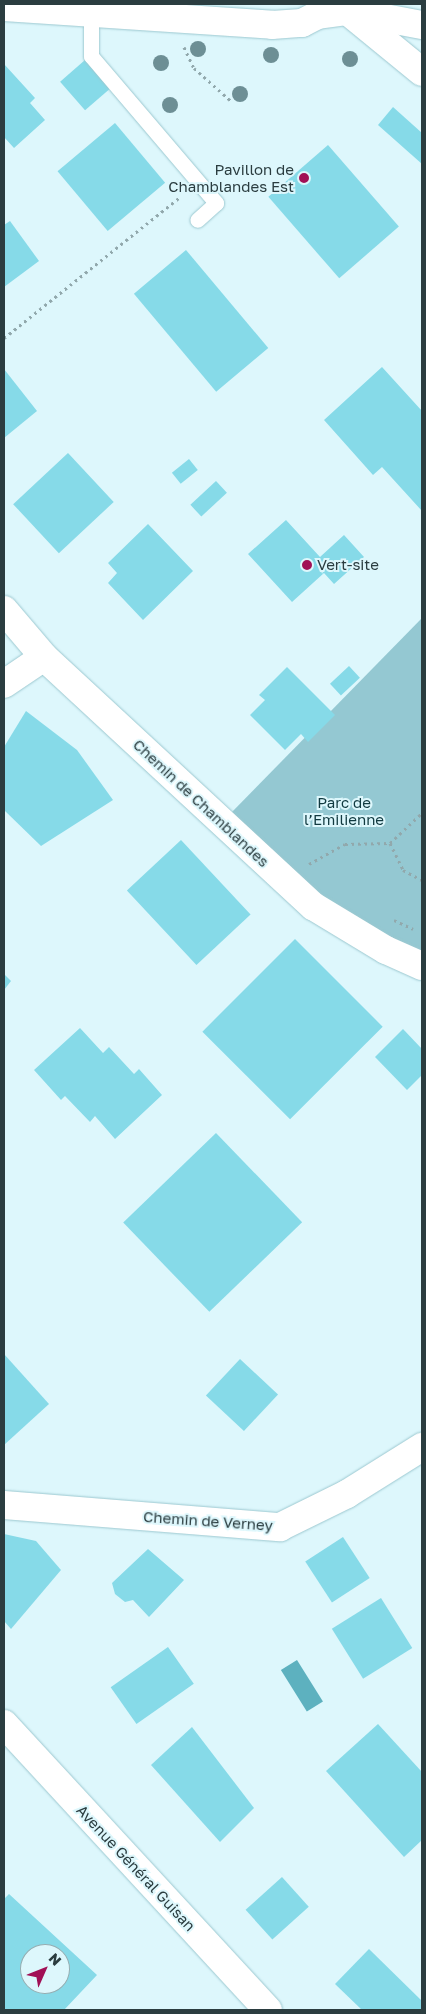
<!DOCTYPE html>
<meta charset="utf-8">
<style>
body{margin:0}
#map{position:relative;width:426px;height:2014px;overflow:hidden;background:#ddf7fc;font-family:"Golos Text",sans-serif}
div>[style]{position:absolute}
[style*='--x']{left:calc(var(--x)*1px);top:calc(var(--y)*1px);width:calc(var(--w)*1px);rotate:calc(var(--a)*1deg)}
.green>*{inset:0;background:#94c8d2}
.water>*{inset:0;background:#5db1bf;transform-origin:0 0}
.building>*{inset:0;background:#86dae8;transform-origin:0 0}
.path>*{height:3px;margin-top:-1.5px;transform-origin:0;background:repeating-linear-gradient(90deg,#91a8ac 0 2.5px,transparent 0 6.5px)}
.roads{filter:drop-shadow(0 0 1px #9cc8d0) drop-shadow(0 0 1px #9cc8d0)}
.lane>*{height:15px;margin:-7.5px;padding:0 7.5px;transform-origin:7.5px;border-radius:7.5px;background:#fff}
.street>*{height:28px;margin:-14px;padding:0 14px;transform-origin:14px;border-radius:14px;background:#fff}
.secondary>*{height:28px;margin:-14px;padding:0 14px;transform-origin:14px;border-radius:14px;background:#fff}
.trees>*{width:16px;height:16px;margin:-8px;border-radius:50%;background:#6d8f95}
.dots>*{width:14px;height:14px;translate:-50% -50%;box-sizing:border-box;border:2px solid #ddf7fc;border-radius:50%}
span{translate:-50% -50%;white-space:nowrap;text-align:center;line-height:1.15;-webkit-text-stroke:4px #ddf7fc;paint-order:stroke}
.poi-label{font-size:15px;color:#2b3d40}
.right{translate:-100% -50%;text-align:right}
.left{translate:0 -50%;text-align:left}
.park-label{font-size:15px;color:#113a40}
.street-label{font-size:15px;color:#2b3d40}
.frame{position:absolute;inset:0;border:5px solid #2b3d40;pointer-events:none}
.north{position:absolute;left:20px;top:1944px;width:50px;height:50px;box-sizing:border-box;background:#ddf7fc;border:1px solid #96adb1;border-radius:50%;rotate:46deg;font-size:14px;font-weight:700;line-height:20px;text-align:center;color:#2b3d40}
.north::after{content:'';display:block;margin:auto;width:18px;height:22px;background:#a11056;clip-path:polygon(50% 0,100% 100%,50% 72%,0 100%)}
</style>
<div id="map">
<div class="green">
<div style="clip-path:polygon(422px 618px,422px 953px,393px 942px,325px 900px,231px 813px)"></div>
</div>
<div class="water">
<div style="left:297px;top:1660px;width:49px;height:19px;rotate:58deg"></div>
</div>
<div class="building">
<div style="left:85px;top:60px;width:38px;height:33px;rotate:49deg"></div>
<div style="clip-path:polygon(4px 64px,35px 98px,30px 103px,45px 120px,14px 148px,4px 137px)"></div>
<div style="clip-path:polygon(393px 107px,422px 133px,422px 164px,378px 125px)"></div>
<div style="left:115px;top:123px;width:78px;height:75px;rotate:50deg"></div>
<div style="left:328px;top:145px;width:108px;height:79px;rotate:49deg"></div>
<div style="clip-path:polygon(10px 221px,39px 261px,4px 287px,4px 225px)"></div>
<div style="left:186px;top:250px;width:128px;height:68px;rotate:50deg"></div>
<div style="clip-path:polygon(382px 367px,422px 411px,422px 511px,382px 467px,373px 475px,324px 420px)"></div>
<div style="clip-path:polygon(4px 369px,37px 411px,4px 438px)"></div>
<div style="left:68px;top:453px;width:67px;height:75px;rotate:47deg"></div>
<div style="left:189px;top:459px;width:14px;height:22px;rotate:51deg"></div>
<div style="left:216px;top:481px;width:16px;height:35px;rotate:47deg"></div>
<div style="clip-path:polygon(286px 520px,320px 557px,344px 535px,364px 557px,334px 584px,324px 573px,292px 602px,248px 554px)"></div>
<div style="clip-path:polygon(148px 524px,193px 571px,143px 620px,108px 583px,117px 573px,108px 563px)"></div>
<div style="left:349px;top:666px;width:16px;height:26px;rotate:47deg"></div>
<div style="clip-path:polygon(287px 667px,335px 715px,308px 742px,301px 734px,285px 750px,250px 715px,265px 700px,259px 695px)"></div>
<div style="clip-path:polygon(26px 711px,77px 750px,113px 800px,41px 846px,4px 810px,4px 747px)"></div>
<div style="left:181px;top:840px;width:102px;height:74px;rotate:47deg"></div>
<div style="left:295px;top:939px;width:124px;height:131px;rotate:45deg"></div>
<div style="clip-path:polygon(4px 974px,11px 981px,4px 990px)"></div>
<div style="clip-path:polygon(80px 1028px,103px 1053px,109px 1047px,134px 1074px,139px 1069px,162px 1095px,115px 1139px,95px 1116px,90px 1122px,65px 1096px,61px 1100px,34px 1070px)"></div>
<div style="clip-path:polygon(403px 1029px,422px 1049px,422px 1075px,407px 1090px,375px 1057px)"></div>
<div style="left:216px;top:1133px;width:124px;height:129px;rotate:46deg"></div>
<div style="clip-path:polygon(4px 1354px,49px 1404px,4px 1445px)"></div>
<div style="left:240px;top:1359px;width:52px;height:50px;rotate:43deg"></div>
<div style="clip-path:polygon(4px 1534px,36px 1541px,61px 1570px,11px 1629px,4px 1621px)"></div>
<div style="left:343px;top:1537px;width:49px;height:45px;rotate:57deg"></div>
<div style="clip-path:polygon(148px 1549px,184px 1580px,149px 1617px,133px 1600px,125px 1602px,115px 1594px,112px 1583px)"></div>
<div style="left:381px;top:1598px;width:59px;height:58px;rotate:58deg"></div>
<div style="left:168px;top:1647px;width:45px;height:70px;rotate:55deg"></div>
<div style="clip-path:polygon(378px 1724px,422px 1772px,422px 1840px,404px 1857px,326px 1771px)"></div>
<div style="clip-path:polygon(192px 1727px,254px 1808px,220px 1842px,151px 1765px)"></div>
<div style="left:282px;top:1877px;width:40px;height:49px;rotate:48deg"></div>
<div style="clip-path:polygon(evenodd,9px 1894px,97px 1975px,64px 2010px,4px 2010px,4px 1899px,9px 1894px,30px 1954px,60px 1954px,60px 1984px,30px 1984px,30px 1954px)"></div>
<div style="clip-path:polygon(369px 1949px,422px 2001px,422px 2010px,362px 2010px,335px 1984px)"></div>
</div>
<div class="path">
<div style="--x:184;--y:47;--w:23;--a:65"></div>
<div style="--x:194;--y:68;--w:51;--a:41.8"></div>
<div style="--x:4;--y:338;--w:227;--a:-38.7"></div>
<div style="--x:390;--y:843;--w:30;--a:64"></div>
<div style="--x:403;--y:870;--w:21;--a:28"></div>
<div style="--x:309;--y:864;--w:41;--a:-29.1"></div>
<div style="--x:345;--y:844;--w:45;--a:-1.3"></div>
<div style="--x:390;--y:843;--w:44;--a:-43.2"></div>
<div style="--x:394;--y:920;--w:21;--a:25"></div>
</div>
<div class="roads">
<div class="lane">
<div style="--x:91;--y:13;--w:43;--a:90"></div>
<div style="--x:91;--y:56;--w:193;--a:49.6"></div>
<div style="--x:216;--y:203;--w:25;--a:138"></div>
</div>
<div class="street">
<div style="--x:4;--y:7;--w:269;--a:3.8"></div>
<div style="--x:272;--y:25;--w:30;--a:-4"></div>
<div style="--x:302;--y:23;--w:18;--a:-27"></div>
<div style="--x:318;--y:15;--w:30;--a:-8"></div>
<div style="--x:348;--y:11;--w:75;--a:10.7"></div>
<div style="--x:4;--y:610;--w:62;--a:49.6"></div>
<div style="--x:44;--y:657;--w:367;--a:42.8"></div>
<div style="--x:313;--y:906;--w:85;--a:31.1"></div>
<div style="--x:386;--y:950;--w:39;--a:24"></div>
<div style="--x:4;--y:684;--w:48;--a:-34"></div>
<div style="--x:4;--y:1505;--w:277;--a:4.6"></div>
<div style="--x:280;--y:1527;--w:75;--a:-26.2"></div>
<div style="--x:347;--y:1494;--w:89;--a:-32.1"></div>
</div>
<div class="secondary">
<div style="--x:339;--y:4;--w:107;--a:39.3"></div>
<div style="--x:4;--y:1724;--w:389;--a:47.3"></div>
</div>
</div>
<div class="trees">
<div style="left:198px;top:49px"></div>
<div style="left:271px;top:55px"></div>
<div style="left:350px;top:59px"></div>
<div style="left:161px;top:63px"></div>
<div style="left:240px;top:94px"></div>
<div style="left:170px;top:105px"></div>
</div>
<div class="dots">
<div style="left:304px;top:178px;background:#a11056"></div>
<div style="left:307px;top:565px;background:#a11056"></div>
</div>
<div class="poi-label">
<span class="right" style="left:294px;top:178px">Pavillon de<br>Chamblandes Est</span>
<span class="left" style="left:317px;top:565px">Vert-site</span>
</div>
<div class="park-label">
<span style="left:344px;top:811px">Parc de<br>l’Emilienne</span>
</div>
<div class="street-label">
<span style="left:201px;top:803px;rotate:43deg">Chemin de Chamblandes</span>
<span style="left:208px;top:1521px;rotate:4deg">Chemin de Verney</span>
<span style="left:136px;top:1868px;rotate:47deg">Avenue Général Guisan</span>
</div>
<div class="frame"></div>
<div class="north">N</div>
</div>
